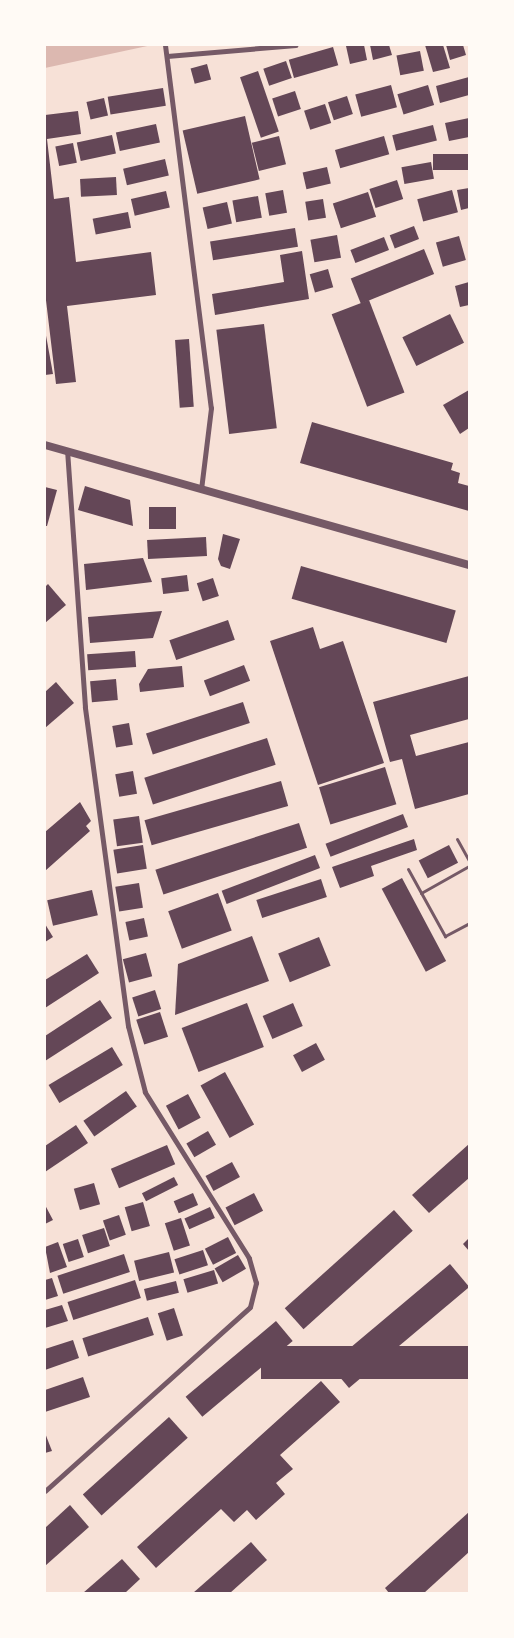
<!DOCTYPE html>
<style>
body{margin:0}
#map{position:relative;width:514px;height:1638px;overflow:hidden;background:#f7e1d7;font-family:"Source Sans 3",sans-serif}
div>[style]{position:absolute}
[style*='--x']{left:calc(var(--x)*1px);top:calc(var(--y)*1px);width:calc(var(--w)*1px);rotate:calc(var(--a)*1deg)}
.water>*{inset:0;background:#dcb8b0}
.building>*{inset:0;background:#644757;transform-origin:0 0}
.service>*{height:3px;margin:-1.5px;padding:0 1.5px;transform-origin:1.5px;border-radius:1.5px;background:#755966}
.minor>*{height:5px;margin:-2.5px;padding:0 2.5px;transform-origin:2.5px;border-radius:2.5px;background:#755966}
.tertiary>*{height:8px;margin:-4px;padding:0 4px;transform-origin:4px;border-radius:4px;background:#755966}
span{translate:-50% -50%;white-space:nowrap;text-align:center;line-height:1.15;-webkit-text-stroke:4.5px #fffaf5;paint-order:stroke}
.frame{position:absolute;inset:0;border:46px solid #fffaf5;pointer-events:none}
</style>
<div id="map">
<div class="water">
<div style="clip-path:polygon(45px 45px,152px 45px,45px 68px)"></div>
</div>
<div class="building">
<div style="clip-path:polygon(364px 45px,367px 60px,350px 64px,346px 46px)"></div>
<div style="clip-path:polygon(370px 45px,389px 45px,392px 55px,373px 60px)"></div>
<div style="clip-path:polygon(425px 45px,443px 45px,450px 68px,433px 72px)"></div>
<div style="clip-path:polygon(446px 45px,463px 45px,466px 55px,450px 60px)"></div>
<div style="left:333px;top:47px;width:19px;height:46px;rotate:74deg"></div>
<div style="left:420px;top:51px;width:20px;height:24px;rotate:79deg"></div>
<div style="left:286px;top:61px;width:18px;height:24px;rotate:71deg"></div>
<div style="left:207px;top:64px;width:16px;height:17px;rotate:75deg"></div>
<div style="left:258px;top:71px;width:64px;height:19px;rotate:71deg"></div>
<div style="clip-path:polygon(469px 77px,469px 95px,440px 103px,436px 86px)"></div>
<div style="left:391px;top:85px;width:23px;height:37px;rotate:75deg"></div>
<div style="left:428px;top:85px;width:21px;height:32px;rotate:73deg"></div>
<div style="left:163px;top:88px;width:18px;height:56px;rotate:81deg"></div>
<div style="left:295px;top:91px;width:19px;height:24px;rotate:72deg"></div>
<div style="left:347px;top:96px;width:19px;height:20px;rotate:72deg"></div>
<div style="left:104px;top:98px;width:18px;height:18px;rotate:77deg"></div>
<div style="left:325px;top:104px;width:20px;height:22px;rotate:72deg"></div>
<div style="clip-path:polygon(78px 111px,81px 134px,47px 139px,54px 199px,69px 197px,76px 262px,151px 252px,156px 295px,67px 306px,76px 382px,56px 384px,45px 292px,45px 115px)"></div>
<div style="left:245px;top:116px;width:65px;height:64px;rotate:77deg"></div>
<div style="clip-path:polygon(469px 118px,469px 137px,449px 141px,445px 123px)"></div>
<div style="left:156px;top:124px;width:19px;height:41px;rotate:78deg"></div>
<div style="left:433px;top:125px;width:16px;height:42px;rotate:76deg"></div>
<div style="left:112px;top:135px;width:19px;height:36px;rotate:78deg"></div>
<div style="left:279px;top:136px;width:29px;height:28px;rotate:76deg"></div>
<div style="left:384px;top:136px;width:19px;height:51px;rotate:74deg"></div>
<div style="left:73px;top:143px;width:20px;height:18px;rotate:79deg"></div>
<div style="left:469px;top:154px;width:16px;height:36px;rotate:90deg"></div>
<div style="left:165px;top:159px;width:17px;height:43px;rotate:77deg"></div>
<div style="left:431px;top:162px;width:17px;height:30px;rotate:80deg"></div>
<div style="left:327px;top:167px;width:17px;height:25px;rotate:77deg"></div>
<div style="left:116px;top:177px;width:18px;height:36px;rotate:87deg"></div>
<div style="left:397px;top:180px;width:20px;height:29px;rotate:72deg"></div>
<div style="clip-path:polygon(469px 188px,469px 208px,461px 210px,457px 190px)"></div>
<div style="left:283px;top:190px;width:23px;height:18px;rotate:80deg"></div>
<div style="left:452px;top:190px;width:23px;height:36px;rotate:75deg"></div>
<div style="left:166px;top:191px;width:17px;height:36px;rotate:77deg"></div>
<div style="left:368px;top:192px;width:26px;height:37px;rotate:72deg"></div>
<div style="left:258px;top:196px;width:22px;height:26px;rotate:80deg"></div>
<div style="left:323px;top:199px;width:19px;height:18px;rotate:81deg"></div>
<div style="left:227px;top:202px;width:22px;height:25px;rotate:77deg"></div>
<div style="left:128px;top:212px;width:16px;height:36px;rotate:79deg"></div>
<div style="left:414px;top:226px;width:14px;height:26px;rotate:69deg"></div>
<div style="left:295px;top:228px;width:19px;height:86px;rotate:81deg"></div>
<div style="left:337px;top:235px;width:23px;height:27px;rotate:80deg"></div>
<div style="left:459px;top:236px;width:25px;height:24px;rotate:74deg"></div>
<div style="left:384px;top:237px;width:14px;height:36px;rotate:69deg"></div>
<div style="left:424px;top:249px;width:27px;height:79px;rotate:68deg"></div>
<div style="clip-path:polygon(302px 251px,309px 299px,215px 315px,212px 294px,284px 282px,280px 255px)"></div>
<div style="left:328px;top:269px;width:19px;height:19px;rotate:74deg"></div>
<div style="clip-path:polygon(469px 282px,469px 305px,460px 307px,455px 286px)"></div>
<div style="left:369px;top:300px;width:99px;height:40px;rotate:69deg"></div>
<div style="left:450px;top:314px;width:32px;height:53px;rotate:64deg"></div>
<div style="left:264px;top:324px;width:105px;height:48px;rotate:83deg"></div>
<div style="clip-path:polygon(45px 330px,53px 374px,45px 375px)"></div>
<div style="left:189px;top:339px;width:68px;height:14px;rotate:86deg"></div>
<div style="clip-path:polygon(469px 390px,469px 428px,460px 434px,443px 405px)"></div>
<div style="clip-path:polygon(312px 422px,453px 463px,451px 470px,460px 473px,458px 483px,469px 486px,469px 511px,300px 463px)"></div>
<div style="clip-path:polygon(85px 486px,130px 500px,133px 526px,78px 510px)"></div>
<div style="clip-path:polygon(45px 487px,57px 490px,47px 526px,45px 526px)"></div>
<div style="left:149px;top:507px;width:27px;height:22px"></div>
<div style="clip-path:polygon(223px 534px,240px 539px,230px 569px,221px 566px,218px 559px)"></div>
<div style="left:206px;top:537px;width:19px;height:59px;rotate:87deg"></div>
<div style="clip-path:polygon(143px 558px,152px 582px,86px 590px,84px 564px)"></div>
<div style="left:301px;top:566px;width:161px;height:34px;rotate:16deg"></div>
<div style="left:187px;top:575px;width:16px;height:26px;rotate:83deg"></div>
<div style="left:213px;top:578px;width:19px;height:17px;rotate:72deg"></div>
<div style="clip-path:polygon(48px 584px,66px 605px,45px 623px,45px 587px)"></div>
<div style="clip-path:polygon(162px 611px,153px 638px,90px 643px,88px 617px)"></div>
<div style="left:228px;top:620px;width:21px;height:62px;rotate:71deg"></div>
<div style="clip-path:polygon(313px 627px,320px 649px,343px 641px,384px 763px,318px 785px,270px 641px)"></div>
<div style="left:135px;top:651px;width:16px;height:48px;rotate:86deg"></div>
<div style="left:244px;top:665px;width:17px;height:43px;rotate:69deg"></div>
<div style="clip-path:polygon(182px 666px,184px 687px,140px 692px,139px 684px,148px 669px)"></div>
<div style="clip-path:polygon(469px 676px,469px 719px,410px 735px,416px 756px,469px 742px,469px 794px,415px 809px,402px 759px,390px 762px,373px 702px)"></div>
<div style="left:116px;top:679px;width:21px;height:26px;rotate:85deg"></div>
<div style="clip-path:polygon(56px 682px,74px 703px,45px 728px,45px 692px)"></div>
<div style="left:243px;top:702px;width:22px;height:102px;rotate:72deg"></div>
<div style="left:129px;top:723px;width:22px;height:17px;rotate:80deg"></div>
<div style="left:267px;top:738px;width:28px;height:129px;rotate:72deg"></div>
<div style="left:385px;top:767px;width:39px;height:69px;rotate:73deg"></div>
<div style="left:133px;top:771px;width:23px;height:18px;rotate:80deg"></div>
<div style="left:281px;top:781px;width:26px;height:142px;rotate:74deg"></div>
<div style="clip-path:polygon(80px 802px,91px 821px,86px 826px,90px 831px,45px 871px,45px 832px)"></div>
<div style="left:403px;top:814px;width:14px;height:83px;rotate:69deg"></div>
<div style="left:139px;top:816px;width:27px;height:26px;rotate:82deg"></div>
<div style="left:299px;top:823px;width:26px;height:151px;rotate:72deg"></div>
<div style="clip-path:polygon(414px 839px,417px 850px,371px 866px,374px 876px,340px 888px,332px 867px)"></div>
<div style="left:143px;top:845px;width:24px;height:30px;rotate:81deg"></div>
<div style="left:449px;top:845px;width:20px;height:34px;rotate:63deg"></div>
<div style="left:315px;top:855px;width:14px;height:100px;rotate:69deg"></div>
<div style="left:402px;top:878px;width:94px;height:23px;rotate:62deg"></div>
<div style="left:321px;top:879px;width:19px;height:68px;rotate:72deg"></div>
<div style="left:139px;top:883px;width:25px;height:24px;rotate:81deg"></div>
<div style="left:92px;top:890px;width:26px;height:46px;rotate:77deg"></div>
<div style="left:218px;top:893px;width:40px;height:53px;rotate:70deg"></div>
<div style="left:144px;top:918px;width:19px;height:19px;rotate:78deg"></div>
<div style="clip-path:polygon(45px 924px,53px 937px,45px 942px)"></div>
<div style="clip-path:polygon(252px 936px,269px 981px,175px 1015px,178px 964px)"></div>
<div style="left:319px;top:937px;width:31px;height:44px;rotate:68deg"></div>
<div style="left:146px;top:953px;width:24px;height:24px;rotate:75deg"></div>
<div style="clip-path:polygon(87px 954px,99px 973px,45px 1008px,45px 980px)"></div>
<div style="left:155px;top:990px;width:20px;height:24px;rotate:72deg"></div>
<div style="clip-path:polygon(100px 1000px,112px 1018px,45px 1061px,45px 1036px)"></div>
<div style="left:247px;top:1003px;width:47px;height:70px;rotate:69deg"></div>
<div style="left:293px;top:1003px;width:25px;height:33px;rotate:67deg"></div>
<div style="left:160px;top:1012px;width:26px;height:25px;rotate:72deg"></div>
<div style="left:316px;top:1043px;width:19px;height:26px;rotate:62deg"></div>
<div style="left:112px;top:1047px;width:21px;height:74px;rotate:59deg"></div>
<div style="left:225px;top:1072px;width:60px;height:28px;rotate:61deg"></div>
<div style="left:126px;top:1091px;width:19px;height:52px;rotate:55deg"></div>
<div style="left:188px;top:1094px;width:27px;height:25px;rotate:62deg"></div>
<div style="clip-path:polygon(76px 1125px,88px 1143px,45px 1172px,45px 1146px)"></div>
<div style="left:208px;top:1131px;width:16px;height:25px;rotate:60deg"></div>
<div style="clip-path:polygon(469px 1144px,469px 1178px,429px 1213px,412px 1195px)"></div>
<div style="left:167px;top:1145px;width:21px;height:61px;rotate:67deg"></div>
<div style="left:232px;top:1162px;width:17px;height:30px;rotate:62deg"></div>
<div style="left:174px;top:1177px;width:9px;height:36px;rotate:63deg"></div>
<div style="left:94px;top:1183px;width:22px;height:21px;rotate:74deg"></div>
<div style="left:193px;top:1193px;width:13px;height:21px;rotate:67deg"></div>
<div style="left:254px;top:1193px;width:20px;height:32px;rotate:63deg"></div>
<div style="left:143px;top:1202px;width:25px;height:19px;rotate:74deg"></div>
<div style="clip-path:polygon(45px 1205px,53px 1220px,45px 1224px)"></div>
<div style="left:210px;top:1207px;width:12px;height:28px;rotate:66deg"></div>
<div style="left:394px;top:1210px;width:28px;height:147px;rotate:48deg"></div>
<div style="left:119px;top:1215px;width:21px;height:17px;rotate:71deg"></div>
<div style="left:181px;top:1218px;width:29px;height:17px;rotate:72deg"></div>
<div style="left:104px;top:1228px;width:19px;height:23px;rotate:72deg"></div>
<div style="left:228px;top:1237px;width:18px;height:26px;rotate:63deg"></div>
<div style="clip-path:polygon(469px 1238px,469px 1251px,463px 1244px)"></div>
<div style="left:78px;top:1239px;width:19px;height:16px;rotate:72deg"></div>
<div style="clip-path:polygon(58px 1242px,67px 1267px,50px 1273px,45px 1247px)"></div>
<div style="left:203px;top:1250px;width:16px;height:30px;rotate:72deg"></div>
<div style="left:169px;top:1252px;width:21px;height:36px;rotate:76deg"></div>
<div style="left:124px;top:1254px;width:19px;height:70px;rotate:72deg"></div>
<div style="left:238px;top:1255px;width:16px;height:27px;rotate:60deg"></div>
<div style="left:450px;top:1264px;width:30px;height:157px;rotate:50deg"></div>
<div style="left:214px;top:1270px;width:14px;height:32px;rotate:73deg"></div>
<div style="clip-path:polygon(52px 1278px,58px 1296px,45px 1300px,45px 1280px)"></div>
<div style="left:135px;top:1280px;width:19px;height:71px;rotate:72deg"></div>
<div style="left:176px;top:1281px;width:12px;height:33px;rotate:76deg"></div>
<div style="clip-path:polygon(62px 1305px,68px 1321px,45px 1328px,45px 1310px)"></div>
<div style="left:174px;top:1308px;width:29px;height:17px;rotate:72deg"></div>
<div style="left:148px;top:1317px;width:19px;height:69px;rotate:72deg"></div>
<div style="left:276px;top:1321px;width:26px;height:118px;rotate:50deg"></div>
<div style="clip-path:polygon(73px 1340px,79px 1358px,45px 1370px,45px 1349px)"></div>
<div style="left:469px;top:1346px;width:33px;height:208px;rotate:90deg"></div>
<div style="clip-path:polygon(83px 1377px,90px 1397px,45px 1412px,45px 1390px)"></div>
<div style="clip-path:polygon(321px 1381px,340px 1402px,280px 1455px,293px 1469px,276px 1483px,285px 1494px,256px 1520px,247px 1510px,234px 1522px,221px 1509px,156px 1568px,137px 1547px)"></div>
<div style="left:169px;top:1417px;width:28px;height:116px;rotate:48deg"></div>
<div style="clip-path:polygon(45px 1433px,52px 1451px,45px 1453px)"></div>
<div style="clip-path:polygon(70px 1505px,89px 1527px,45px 1566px,45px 1528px)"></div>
<div style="clip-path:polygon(469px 1512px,469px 1552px,424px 1593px,389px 1593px,385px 1588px)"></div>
<div style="clip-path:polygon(251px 1542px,267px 1560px,230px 1593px,193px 1593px)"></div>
<div style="clip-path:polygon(122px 1559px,140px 1579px,125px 1593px,83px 1593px)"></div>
</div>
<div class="service">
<div style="--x:457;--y:839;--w:25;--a:61"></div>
<div style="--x:408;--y:869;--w:77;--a:61.1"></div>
<div style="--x:445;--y:936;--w:27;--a:-28"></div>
<div style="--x:421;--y:893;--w:55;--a:-29.4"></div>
</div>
<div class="minor">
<div style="--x:165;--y:45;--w:366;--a:82.8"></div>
<div style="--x:211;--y:408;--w:82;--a:97"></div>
<div style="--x:167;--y:56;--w:129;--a:-4.9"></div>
<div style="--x:45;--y:1491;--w:275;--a:-41.9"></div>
<div style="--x:250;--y:1307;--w:25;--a:-76"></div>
<div style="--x:256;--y:1283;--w:26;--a:-106"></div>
<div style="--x:249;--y:1258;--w:196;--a:-122.1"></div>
<div style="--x:145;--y:1092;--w:68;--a:-104.4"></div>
<div style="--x:128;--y:1026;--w:322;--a:-97.7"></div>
<div style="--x:85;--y:707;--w:257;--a:-94"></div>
</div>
<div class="tertiary">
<div style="--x:45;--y:445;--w:441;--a:15.8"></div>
</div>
<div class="frame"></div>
</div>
